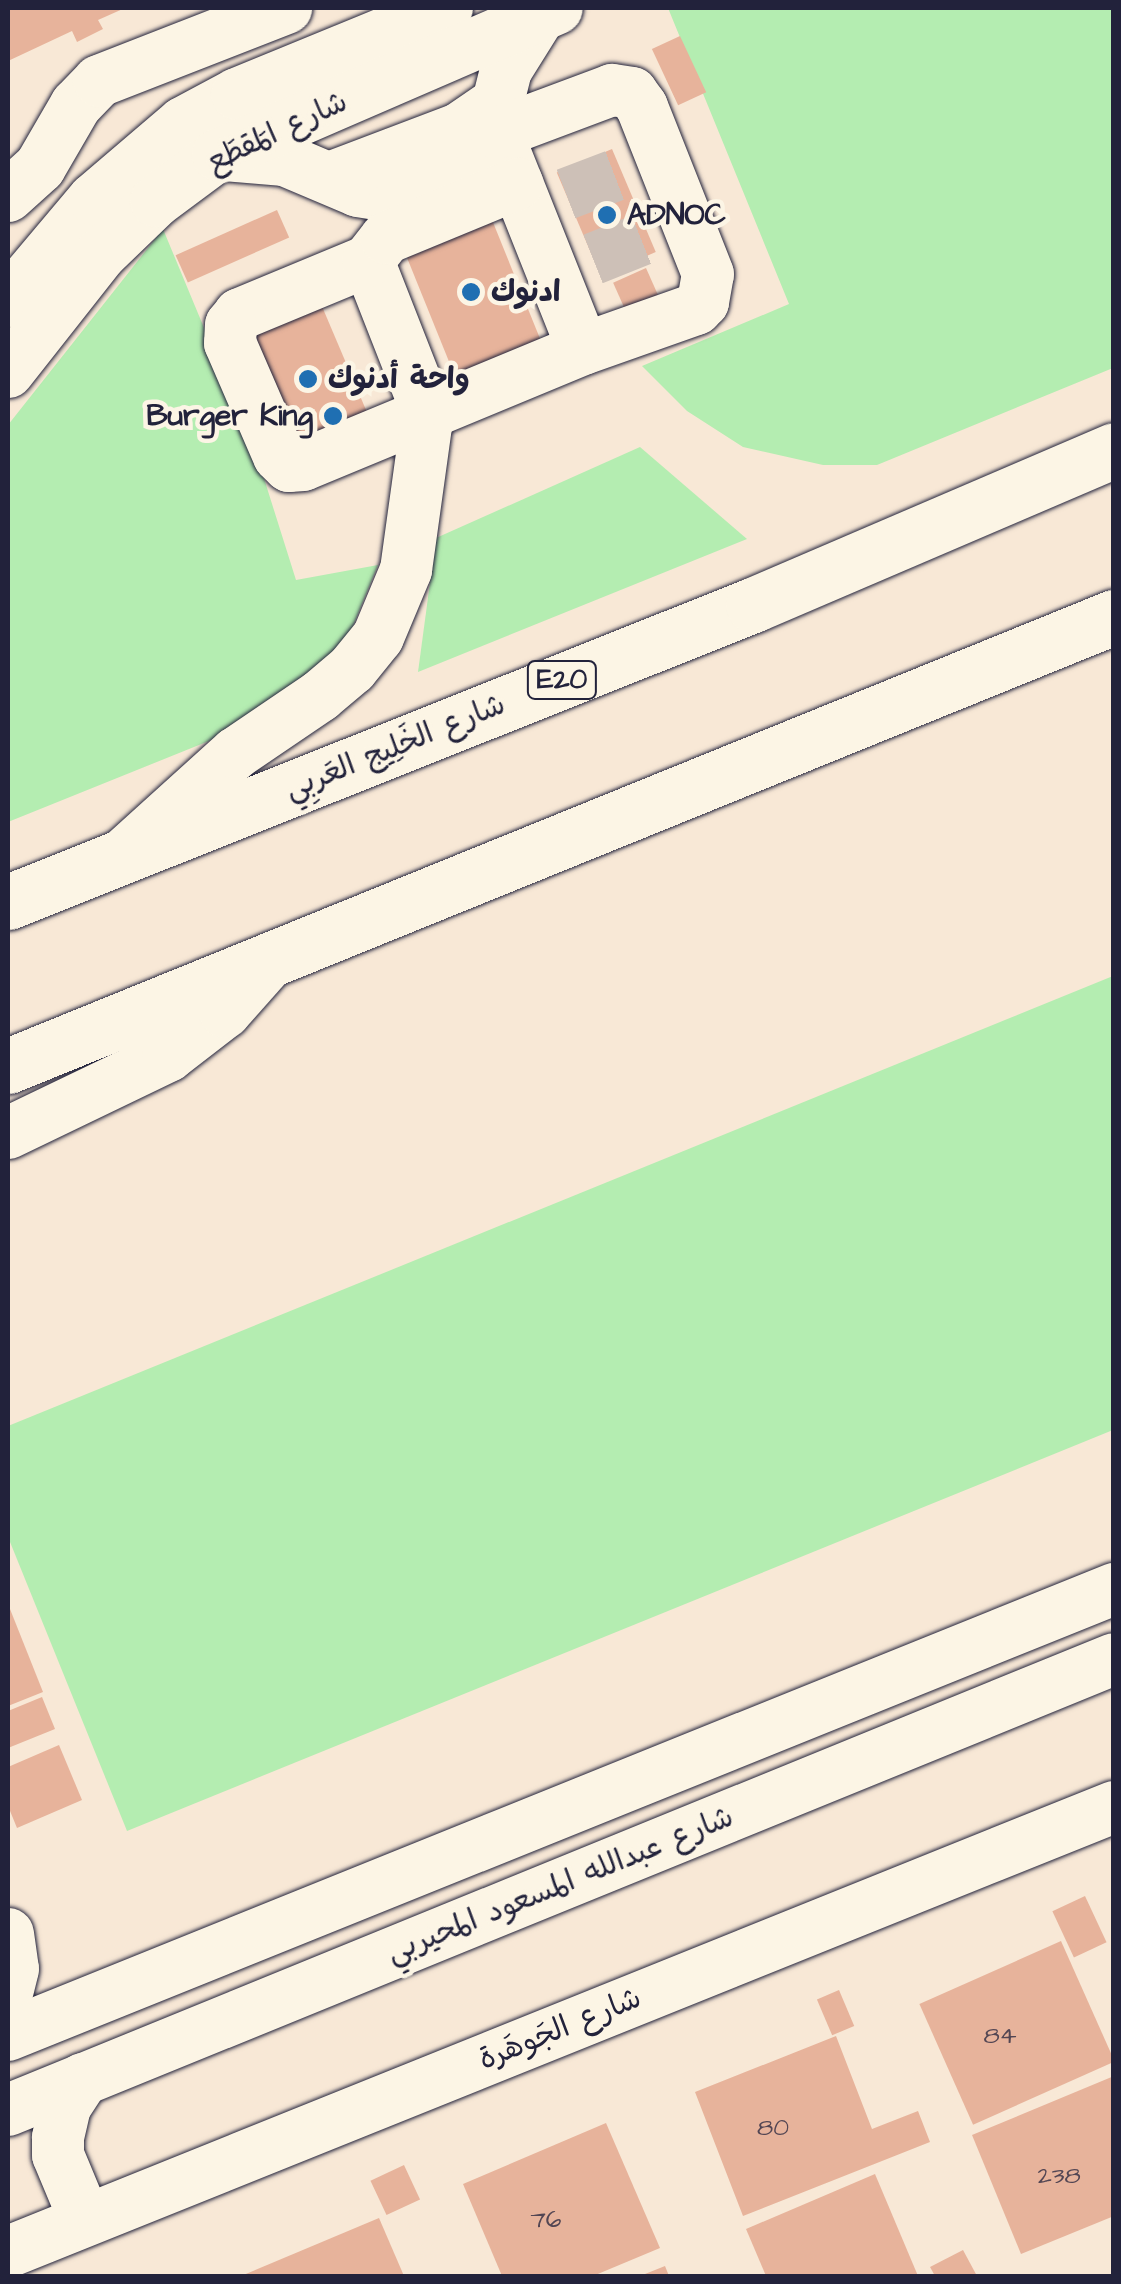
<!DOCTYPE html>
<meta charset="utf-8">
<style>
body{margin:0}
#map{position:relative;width:1121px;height:2284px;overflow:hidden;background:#f8e8d6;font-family:"Architects Daughter","Playpen Sans Arabic",sans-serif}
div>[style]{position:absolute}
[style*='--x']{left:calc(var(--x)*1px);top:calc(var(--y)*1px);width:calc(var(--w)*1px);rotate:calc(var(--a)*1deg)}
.green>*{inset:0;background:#b4edb1}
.building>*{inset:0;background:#e7b39b;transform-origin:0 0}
.minor-tunnel>*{height:52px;margin-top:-26px;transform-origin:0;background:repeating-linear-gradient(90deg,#cdc0b7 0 52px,transparent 0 78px)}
.roads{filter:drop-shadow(0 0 2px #22223b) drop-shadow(0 0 2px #22223b)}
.minor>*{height:52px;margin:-26px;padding:0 26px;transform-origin:26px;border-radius:26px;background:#fcf5e5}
.highway>*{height:55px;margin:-27.5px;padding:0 27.5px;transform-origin:27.5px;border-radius:27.5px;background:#fcf5e5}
.dots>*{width:28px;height:28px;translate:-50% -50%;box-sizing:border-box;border:5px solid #fcf5e5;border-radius:50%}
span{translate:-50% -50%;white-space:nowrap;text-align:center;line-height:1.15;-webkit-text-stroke:9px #fcf5e5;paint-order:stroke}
.number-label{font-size:25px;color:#534653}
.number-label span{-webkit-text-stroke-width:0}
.shield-label span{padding:2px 8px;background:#fcf5e5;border:2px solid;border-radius:8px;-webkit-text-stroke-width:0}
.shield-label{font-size:28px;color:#22223b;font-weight:700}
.street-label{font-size:30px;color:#22223b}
.poi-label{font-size:30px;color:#22223b;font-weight:700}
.left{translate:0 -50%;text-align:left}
.right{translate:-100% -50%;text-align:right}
.frame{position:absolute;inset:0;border:10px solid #22223b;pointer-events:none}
</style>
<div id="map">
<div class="green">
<div style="clip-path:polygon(668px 8px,1113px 8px,1113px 368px,877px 465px,823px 465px,743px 447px,687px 411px,642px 366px,789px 304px)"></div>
<div style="clip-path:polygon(163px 229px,256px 453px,296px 580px,378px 565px,346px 643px,261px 720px,8px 822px,8px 425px)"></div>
<div style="clip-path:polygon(640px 447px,747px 539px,418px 672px,436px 538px)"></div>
<div style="clip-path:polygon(1113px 976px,1113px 1430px,127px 1831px,8px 1537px,8px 1426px)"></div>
</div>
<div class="building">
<div style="clip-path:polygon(8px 8px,125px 8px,98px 20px,103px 29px,77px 42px,72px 31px,8px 61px)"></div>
<div style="left:680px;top:36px;width:62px;height:31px;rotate:65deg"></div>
<div style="left:612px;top:149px;width:112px;height:60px;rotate:67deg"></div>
<div style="left:484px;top:200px;width:161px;height:93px;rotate:68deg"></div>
<div style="left:277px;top:210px;width:30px;height:111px;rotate:66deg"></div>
<div style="left:646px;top:268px;width:36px;height:36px;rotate:66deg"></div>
<div style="left:321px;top:304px;width:128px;height:81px;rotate:67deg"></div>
<div style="clip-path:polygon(8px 1604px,43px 1692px,8px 1706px)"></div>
<div style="clip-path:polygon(42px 1697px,55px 1729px,8px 1748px,8px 1711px)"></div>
<div style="clip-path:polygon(59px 1745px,82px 1800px,17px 1828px,8px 1806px,8px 1767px)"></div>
<div style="left:1085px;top:1896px;width:51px;height:36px;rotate:65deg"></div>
<div style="left:1061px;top:1941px;width:132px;height:155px;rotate:66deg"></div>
<div style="left:839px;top:1990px;width:39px;height:24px;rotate:67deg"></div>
<div style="clip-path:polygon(836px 2036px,872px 2129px,918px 2111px,930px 2142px,743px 2216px,695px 2092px)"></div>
<div style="clip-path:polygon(1114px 2076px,1114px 2216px,1021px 2254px,972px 2135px)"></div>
<div style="clip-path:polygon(606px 2123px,660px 2248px,593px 2276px,502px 2276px,463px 2184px)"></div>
<div style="left:404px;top:2165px;width:38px;height:37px;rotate:65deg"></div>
<div style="clip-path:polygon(875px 2174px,918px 2276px,766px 2276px,746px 2229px)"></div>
<div style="clip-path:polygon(379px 2218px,404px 2276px,241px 2276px)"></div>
<div style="clip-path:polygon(963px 2250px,977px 2276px,935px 2276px,930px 2267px)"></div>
<div style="clip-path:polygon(665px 2266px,669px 2276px,640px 2276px)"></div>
</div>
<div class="minor-tunnel">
<div style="--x:566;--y:194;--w:59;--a:-20.9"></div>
<div style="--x:593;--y:259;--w:59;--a:-21.8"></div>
</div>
<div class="roads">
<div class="minor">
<div style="--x:541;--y:14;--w:66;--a:122"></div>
<div style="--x:506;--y:70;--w:33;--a:104"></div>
<div style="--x:498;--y:102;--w:31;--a:92"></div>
<div style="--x:497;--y:133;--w:232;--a:68.3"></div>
<div style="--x:225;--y:155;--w:60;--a:4.8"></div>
<div style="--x:285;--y:160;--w:79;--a:23"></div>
<div style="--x:358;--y:191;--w:24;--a:9"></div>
<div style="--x:382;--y:195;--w:13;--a:0"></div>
<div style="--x:395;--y:195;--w:118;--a:-23.5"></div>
<div style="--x:332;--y:177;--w:136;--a:-20.7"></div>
<div style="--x:459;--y:129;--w:42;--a:-34.4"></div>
<div style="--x:8;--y:196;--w:43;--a:-42.2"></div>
<div style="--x:40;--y:167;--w:72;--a:-59.9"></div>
<div style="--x:76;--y:105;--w:33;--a:-46"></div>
<div style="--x:99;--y:81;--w:201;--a:-21.3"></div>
<div style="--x:368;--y:261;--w:139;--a:157.5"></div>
<div style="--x:240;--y:314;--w:14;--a:129"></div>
<div style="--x:231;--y:325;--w:18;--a:93"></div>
<div style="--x:230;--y:343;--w:123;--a:66.6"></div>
<div style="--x:279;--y:456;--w:14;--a:45"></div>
<div style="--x:289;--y:466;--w:14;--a:-4"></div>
<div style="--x:303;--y:465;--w:303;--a:-22.5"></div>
<div style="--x:583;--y:349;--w:120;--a:-19.5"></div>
<div style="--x:696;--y:309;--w:10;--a:-45"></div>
<div style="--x:703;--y:302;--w:28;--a:-80"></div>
<div style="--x:708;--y:274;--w:180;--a:-111.6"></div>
<div style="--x:642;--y:107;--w:17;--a:-126"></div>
<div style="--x:632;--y:93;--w:20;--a:-171"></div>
<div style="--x:612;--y:90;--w:123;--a:159.5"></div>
<div style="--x:8;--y:301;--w:133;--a:-49.9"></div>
<div style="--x:94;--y:199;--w:117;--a:-40.5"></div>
<div style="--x:183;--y:123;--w:61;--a:-28.2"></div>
<div style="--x:237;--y:94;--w:227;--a:-22.3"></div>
<div style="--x:8;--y:372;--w:150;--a:-51.8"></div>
<div style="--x:101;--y:254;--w:76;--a:-43.9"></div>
<div style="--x:156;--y:201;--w:77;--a:-36.6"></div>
<div style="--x:218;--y:155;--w:369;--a:-23.4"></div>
<div style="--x:123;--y:855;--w:152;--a:-42.1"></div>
<div style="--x:236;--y:753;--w:102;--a:-34.2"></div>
<div style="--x:320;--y:696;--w:42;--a:-40.2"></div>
<div style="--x:352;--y:669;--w:41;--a:-50.9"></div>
<div style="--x:378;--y:637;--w:73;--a:-67.3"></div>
<div style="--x:406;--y:570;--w:145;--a:-82.1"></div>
<div style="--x:426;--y:426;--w:25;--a:-97"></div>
<div style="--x:423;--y:401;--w:150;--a:-111.4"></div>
<div style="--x:368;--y:261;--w:29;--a:-52"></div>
<div style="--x:386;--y:238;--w:142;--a:-22.4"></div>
<div style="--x:8;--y:1133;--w:178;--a:-25.7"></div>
<div style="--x:168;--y:1056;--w:72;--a:-37.7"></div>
<div style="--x:225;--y:1012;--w:72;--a:-48.4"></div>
<div style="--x:8;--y:1934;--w:35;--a:82"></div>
<div style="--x:13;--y:1969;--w:21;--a:104"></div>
<div style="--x:8;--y:2035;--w:1193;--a:-21.96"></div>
<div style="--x:83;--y:2079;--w:33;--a:123"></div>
<div style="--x:65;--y:2107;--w:32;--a:103"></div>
<div style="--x:58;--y:2138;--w:17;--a:90"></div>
<div style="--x:58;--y:2155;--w:70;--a:67.4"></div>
<div style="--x:8;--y:2110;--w:1194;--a:-22.18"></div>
<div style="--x:8;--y:2252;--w:1192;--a:-21.92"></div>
</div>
<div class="highway">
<div style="--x:8;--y:902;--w:802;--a:-21.74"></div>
<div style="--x:753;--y:605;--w:393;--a:-23.2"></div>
<div style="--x:8;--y:1066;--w:1194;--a:-22.1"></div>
</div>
</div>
<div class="dots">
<div style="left:607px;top:215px;background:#1f6fb2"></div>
<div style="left:471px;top:292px;background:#1f6fb2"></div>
<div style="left:308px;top:379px;background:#1f6fb2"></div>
<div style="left:333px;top:416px;background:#1f6fb2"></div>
</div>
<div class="number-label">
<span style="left:1000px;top:2036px">84</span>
<span style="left:773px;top:2128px">80</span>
<span style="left:1059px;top:2176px">238</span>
<span style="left:546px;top:2220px">76</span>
</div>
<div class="shield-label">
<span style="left:562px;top:680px">E20</span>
</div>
<div class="street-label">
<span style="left:277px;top:132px;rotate:-25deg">شارع المَقطَع</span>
<span style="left:395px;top:747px;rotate:-22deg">شارع الخَلِيج العَربِي</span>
<span style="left:560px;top:1885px;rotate:-22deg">شارع عبدالله المسعود المحيربي</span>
<span style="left:560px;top:2029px;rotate:-22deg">شارع الجَوهَرة</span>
</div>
<div class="poi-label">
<span class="left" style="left:627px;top:215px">ADNOC</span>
<span class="left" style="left:491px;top:292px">ادنوك</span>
<span class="left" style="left:328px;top:379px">واحة أدنوك</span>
<span class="right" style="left:313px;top:416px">Burger King</span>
</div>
<div class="frame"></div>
</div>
